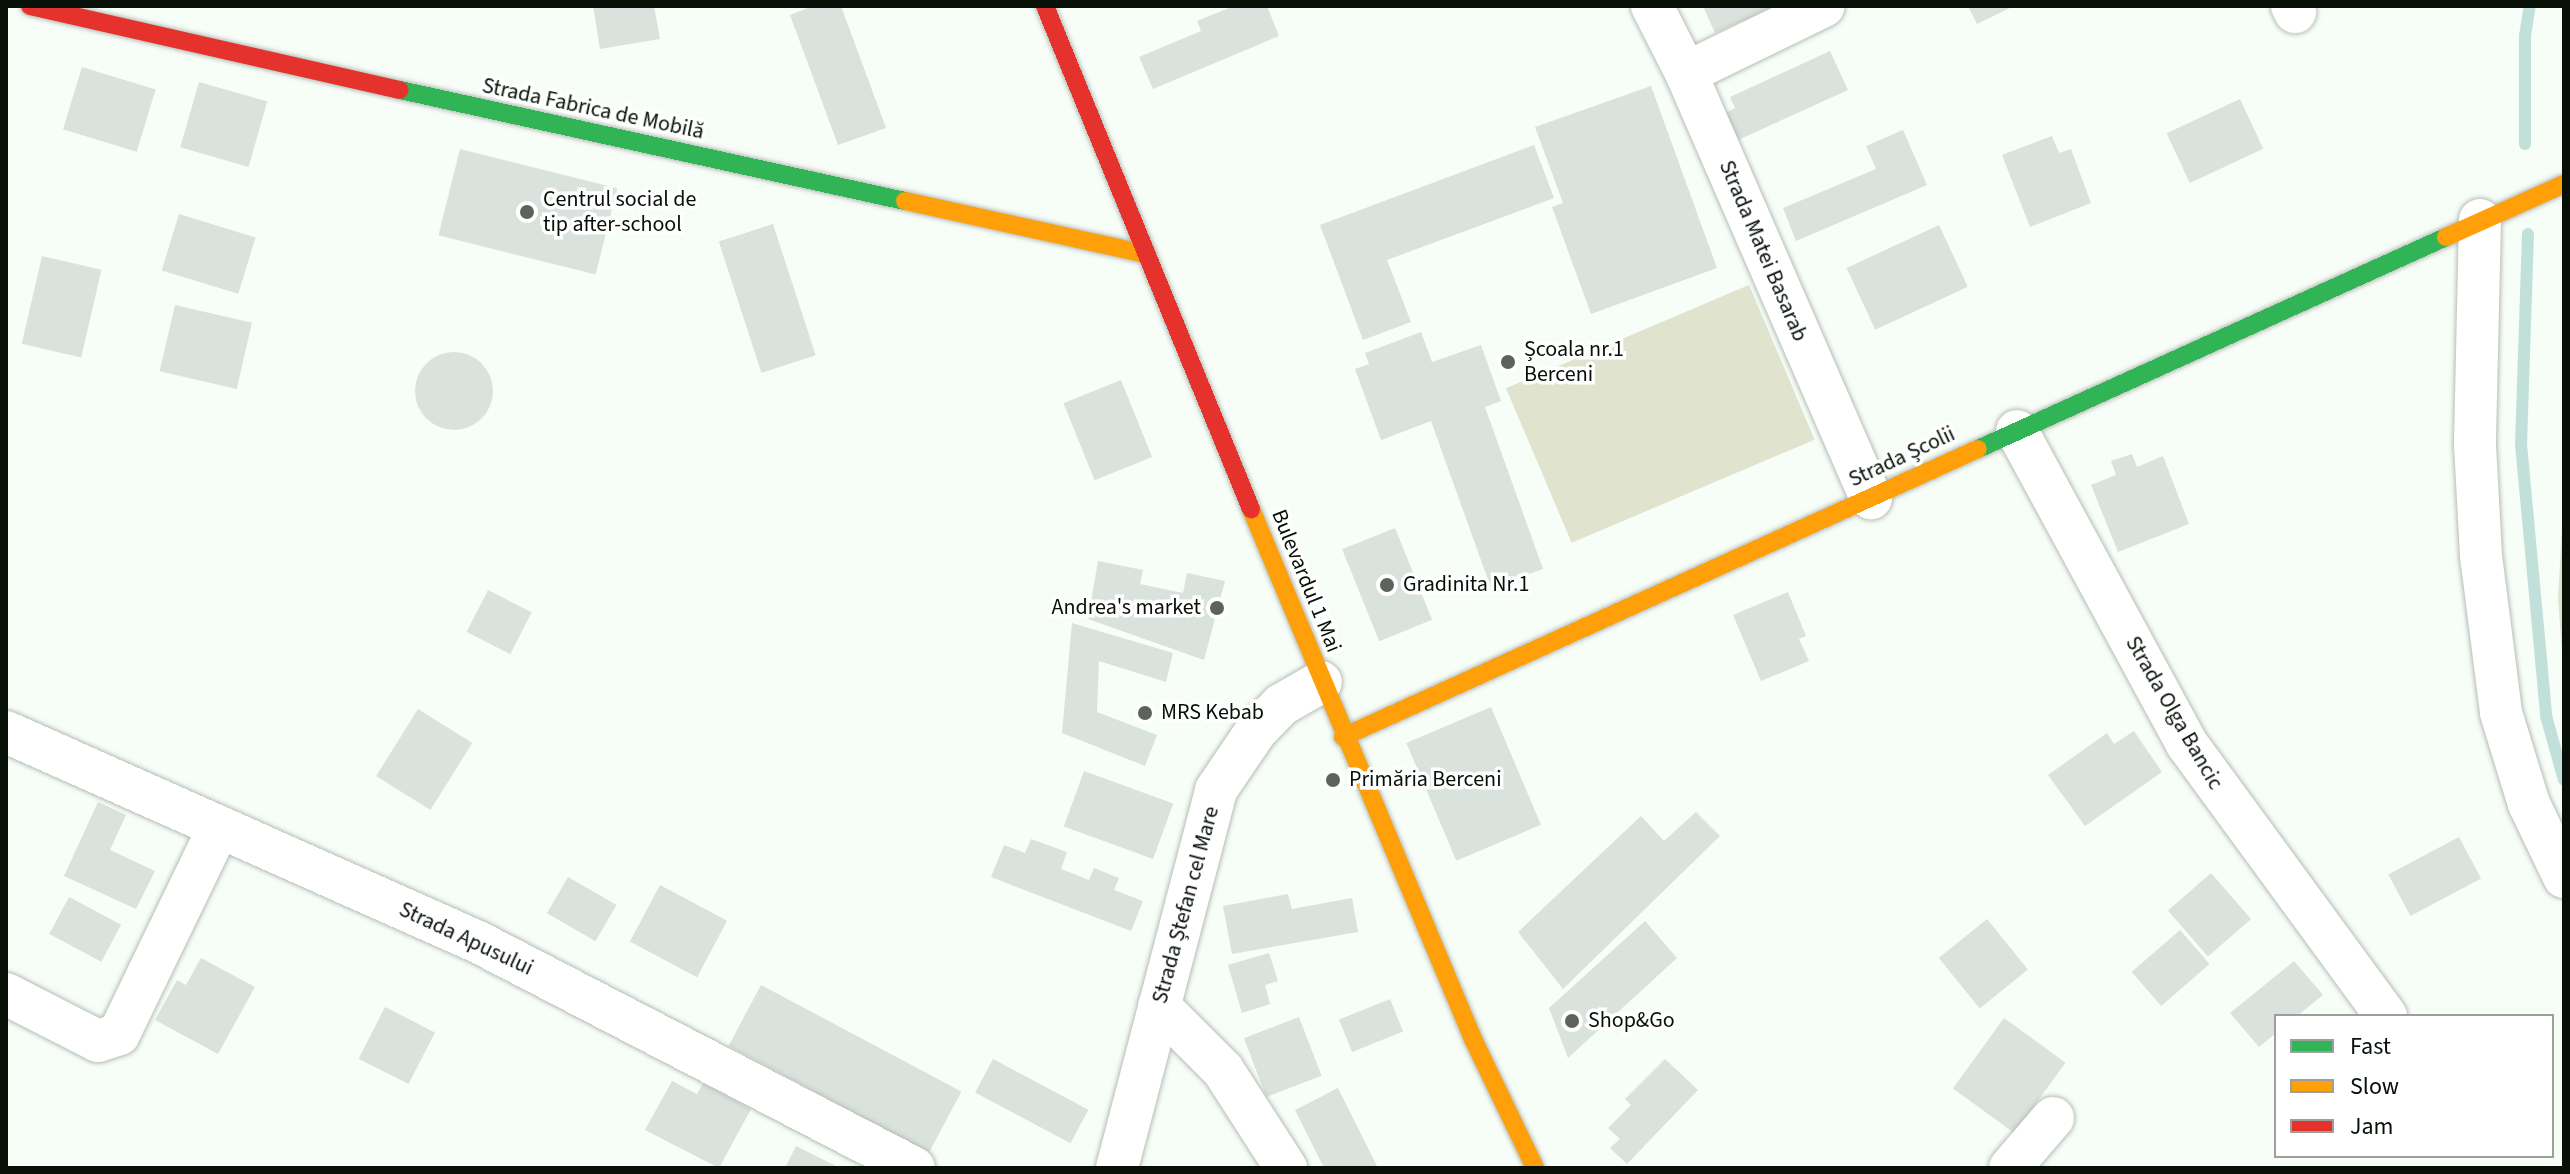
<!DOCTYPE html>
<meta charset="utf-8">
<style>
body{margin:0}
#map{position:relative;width:2570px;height:1174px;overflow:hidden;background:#f7fdf7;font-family:"Source Sans 3",sans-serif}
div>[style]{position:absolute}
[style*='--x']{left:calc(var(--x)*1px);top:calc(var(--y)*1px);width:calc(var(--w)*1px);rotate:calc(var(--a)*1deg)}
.green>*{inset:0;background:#e0e3ce;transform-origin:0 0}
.stream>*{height:12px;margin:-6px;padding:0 6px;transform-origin:6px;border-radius:6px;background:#c1e0d9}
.building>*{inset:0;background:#d9e2dc;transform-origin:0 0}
.round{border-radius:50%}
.roads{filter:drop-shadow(0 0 2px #b6bdb6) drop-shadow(0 0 2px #b6bdb6)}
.street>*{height:42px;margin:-21px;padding:0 21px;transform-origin:21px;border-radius:21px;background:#fefffe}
.fast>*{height:18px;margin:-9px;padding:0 9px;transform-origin:9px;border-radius:9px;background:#30b455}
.slow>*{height:18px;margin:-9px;padding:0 9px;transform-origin:9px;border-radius:9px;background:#ff9f0a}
.jam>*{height:18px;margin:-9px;padding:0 9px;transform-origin:9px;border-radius:9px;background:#e5322d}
.dots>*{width:22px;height:22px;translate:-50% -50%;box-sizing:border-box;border:4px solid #fff;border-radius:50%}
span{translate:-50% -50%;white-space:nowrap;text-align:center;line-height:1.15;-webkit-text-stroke:7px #fff;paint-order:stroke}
.street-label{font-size:22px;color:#071007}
.poi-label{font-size:22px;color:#071007}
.left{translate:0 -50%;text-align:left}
.right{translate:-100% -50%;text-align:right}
.frame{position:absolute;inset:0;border:8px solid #071007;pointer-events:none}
.legend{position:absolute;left:2274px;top:1014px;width:280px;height:144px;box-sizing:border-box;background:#fff;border:2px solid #9c9f9c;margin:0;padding:10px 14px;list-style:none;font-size:24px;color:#071007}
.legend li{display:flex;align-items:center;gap:16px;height:40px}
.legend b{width:40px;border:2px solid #9c9f9c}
</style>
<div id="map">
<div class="green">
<div style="left:1749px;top:285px;width:168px;height:264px;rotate:67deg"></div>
<div style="clip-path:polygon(2564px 492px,2564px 677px,2558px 598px)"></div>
</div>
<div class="stream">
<div style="--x:2525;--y:144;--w:108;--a:-90"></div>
<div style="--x:2525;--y:36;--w:30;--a:-81"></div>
<div style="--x:2528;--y:234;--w:210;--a:91.9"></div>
<div style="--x:2521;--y:444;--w:273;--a:84.7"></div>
<div style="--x:2546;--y:716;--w:66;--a:74.3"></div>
</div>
<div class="building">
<div style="clip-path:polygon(593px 6px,654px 6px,660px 39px,600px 49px)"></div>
<div style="clip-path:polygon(813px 6px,841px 6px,886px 128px,838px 145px,790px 15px)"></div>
<div style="clip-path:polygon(1234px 6px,1267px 6px,1279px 36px,1153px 89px,1139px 57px,1201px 31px,1197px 21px)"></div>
<div style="clip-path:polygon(1703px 6px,1776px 6px,1715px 33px)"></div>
<div style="clip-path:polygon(1968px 6px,2014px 6px,1977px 24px)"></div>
<div style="clip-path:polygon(1830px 51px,1848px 90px,1738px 140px,1726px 113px,1735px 108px,1730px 97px)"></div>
<div style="left:82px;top:67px;width:77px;height:65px;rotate:17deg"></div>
<div style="left:199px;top:82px;width:71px;height:68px;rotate:16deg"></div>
<div style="clip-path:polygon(1651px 86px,1717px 268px,1591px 314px,1552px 207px,1563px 203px,1535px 127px)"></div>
<div style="left:2240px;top:99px;width:55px;height:81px;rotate:65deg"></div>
<div style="clip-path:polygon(1903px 130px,1927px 185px,1796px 241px,1783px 208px,1876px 169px,1866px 146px)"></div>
<div style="clip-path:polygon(2052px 136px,2059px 153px,2071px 149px,2091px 203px,2030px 227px,2002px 155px)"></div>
<div style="clip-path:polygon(1534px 145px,1554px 198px,1387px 260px,1411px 322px,1363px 340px,1320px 225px)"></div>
<div style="left:460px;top:149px;width:162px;height:89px;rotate:14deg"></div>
<div style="left:179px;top:214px;width:80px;height:59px;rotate:17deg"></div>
<div style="left:773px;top:224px;width:138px;height:57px;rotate:72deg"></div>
<div style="left:1939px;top:225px;width:68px;height:102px;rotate:65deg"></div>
<div style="left:42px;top:256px;width:61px;height:90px;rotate:13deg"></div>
<div style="left:175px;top:305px;width:79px;height:68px;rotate:13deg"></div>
<div style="clip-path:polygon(1421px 332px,1432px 362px,1481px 345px,1501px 401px,1485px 407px,1543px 569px,1491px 588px,1431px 421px,1381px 440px,1355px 369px,1369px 364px,1365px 353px)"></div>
<div class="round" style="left:415px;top:352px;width:78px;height:78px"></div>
<div style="left:1121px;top:380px;width:83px;height:62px;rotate:68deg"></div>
<div style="clip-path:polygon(2132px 454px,2137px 467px,2163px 456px,2189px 524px,2118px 552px,2091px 485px,2116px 475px,2111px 461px)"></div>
<div style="left:1395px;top:528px;width:99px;height:57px;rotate:68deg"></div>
<div style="clip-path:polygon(1098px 561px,1143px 570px,1140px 584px,1183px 593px,1187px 573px,1225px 581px,1204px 660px,1088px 619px)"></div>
<div style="left:488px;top:590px;width:49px;height:47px;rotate:27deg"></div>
<div style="clip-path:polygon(1788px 592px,1806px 636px,1799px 639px,1809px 661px,1761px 681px,1733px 615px)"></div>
<div style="clip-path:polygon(1072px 623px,1173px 653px,1166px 682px,1099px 661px,1097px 712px,1157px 735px,1145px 766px,1062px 733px)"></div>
<div style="left:1491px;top:707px;width:128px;height:92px;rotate:67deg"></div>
<div style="left:418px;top:709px;width:64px;height:79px;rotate:32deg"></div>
<div style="clip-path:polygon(2134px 731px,2162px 772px,2085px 826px,2048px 775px,2107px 733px,2114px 744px)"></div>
<div style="left:1084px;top:771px;width:95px;height:59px;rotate:20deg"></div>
<div style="clip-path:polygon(98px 802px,126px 815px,110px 850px,155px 871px,136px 909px,64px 876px)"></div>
<div style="clip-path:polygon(1696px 812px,1720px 836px,1563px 989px,1518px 932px,1641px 816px,1664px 841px)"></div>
<div style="left:2459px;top:837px;width:47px;height:80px;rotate:62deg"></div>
<div style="clip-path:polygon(1031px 839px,1067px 852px,1061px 869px,1089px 880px,1094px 868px,1119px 878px,1114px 890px,1143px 901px,1131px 931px,991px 877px,1004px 845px,1025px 853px)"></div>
<div style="left:2211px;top:873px;width:61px;height:57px;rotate:49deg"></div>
<div style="left:568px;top:877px;width:56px;height:42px;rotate:30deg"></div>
<div style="left:660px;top:885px;width:76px;height:64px;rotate:28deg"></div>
<div style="clip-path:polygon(1288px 894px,1292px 909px,1352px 898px,1358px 932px,1232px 954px,1223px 906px)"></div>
<div style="left:69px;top:897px;width:59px;height:42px;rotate:28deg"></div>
<div style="left:1987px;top:919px;width:65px;height:62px;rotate:51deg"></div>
<div style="clip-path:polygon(1645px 921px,1677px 958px,1568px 1058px,1549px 1008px)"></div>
<div style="left:2180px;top:930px;width:45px;height:64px;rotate:49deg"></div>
<div style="clip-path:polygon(1269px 953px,1278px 981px,1265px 985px,1270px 1004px,1242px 1013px,1228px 965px)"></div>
<div style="clip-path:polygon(201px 958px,255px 987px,218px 1054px,155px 1020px,177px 980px,186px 985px)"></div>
<div style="clip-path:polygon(2294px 961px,2323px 995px,2297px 1016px,2276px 1016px,2276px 1033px,2259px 1047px,2230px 1013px)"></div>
<div style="left:761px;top:985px;width:227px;height:69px;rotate:28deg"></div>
<div style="left:1390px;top:999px;width:35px;height:55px;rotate:68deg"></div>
<div style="left:385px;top:1007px;width:56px;height:58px;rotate:27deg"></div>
<div style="left:1299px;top:1017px;width:63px;height:59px;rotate:69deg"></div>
<div style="left:2004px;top:1018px;width:76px;height:87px;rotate:36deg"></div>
<div style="left:993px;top:1059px;width:108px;height:38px;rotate:28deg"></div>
<div style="clip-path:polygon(1665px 1059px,1698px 1090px,1627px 1164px,1610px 1148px,1620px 1139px,1608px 1128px,1631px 1105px,1625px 1099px)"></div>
<div style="clip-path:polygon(672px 1081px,697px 1094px,703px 1083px,751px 1109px,719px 1168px,645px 1130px)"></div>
<div style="clip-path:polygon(1338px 1088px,1378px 1168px,1324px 1168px,1295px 1110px)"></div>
<div style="clip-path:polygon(796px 1146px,840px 1168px,785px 1168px)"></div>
</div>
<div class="roads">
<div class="street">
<div style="--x:1652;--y:6;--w:75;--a:63.1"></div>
<div style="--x:1686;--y:73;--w:464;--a:66.5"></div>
<div style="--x:2292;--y:6;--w:7;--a:63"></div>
<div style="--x:1686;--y:73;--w:153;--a:-25.9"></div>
<div style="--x:2480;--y:220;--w:225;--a:91.3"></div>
<div style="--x:2475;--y:445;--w:111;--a:86.9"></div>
<div style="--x:2481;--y:556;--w:158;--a:82.7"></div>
<div style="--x:2501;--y:713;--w:95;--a:72.9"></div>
<div style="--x:2529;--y:804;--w:81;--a:64.4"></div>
<div style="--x:2017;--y:431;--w:356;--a:61.5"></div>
<div style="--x:2187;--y:744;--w:337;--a:53.8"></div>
<div style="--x:6;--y:732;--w:517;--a:23.99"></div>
<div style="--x:478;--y:942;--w:491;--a:27.4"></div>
<div style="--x:6;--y:994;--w:103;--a:27.1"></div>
<div style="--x:98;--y:1041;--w:22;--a:-18"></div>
<div style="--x:119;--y:1034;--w:230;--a:-64.2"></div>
<div style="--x:1159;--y:1006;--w:91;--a:45"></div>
<div style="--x:1223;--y:1070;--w:117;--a:57.3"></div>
<div style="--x:1117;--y:1168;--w:391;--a:-75.3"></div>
<div style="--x:1216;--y:790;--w:71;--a:-55.9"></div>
<div style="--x:1256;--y:731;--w:36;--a:-46"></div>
<div style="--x:1281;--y:705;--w:46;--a:-29.9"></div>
<div style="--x:2010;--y:1168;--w:66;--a:-49.3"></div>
</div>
<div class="fast">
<div style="--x:400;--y:90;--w:517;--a:12.4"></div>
<div style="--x:1978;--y:449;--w:514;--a:-24.37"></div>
</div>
<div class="slow">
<div style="--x:905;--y:201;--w:248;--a:12.4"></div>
<div style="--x:2446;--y:237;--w:129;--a:-24.2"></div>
<div style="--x:1251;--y:509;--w:575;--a:67.27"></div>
<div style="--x:1473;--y:1039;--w:143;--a:64.3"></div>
<div style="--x:1343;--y:737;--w:697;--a:-24.4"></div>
</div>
<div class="jam">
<div style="--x:30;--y:6;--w:379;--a:12.8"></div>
<div style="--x:1045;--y:6;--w:544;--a:67.73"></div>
</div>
</div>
<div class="dots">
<div style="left:527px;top:212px;background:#5b635b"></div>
<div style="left:1508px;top:362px;background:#5b635b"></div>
<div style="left:1387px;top:585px;background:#5b635b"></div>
<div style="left:1217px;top:608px;background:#5b635b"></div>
<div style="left:1145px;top:713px;background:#5b635b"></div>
<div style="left:1333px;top:780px;background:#5b635b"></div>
<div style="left:1572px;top:1021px;background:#5b635b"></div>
</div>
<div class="street-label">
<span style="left:593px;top:109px;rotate:12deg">Strada Fabrica de Mobilă</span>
<span style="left:1763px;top:251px;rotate:67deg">Strada Matei Basarab</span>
<span style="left:1902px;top:457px;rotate:-25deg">Strada Școlii</span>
<span style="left:1306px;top:581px;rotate:68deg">Bulevardul 1 Mai</span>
<span style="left:2174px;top:713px;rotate:60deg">Strada Olga Bancic</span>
<span style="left:1186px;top:905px;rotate:-75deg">Strada Ștefan cel Mare</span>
<span style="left:466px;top:939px;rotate:25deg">Strada Apusului</span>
</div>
<div class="poi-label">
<span class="left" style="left:543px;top:212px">Centrul social de<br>tip after-school</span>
<span class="left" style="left:1524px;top:362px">Școala nr.1<br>Berceni</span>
<span class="left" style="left:1403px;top:585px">Gradinita Nr.1</span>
<span class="right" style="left:1201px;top:608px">Andrea's market</span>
<span class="left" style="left:1161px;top:713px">MRS Kebab</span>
<span class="left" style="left:1349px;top:780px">Primăria Berceni</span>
<span class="left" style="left:1588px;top:1021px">Shop&amp;Go</span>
</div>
<div class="frame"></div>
<ul class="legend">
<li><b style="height:10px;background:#30b455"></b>Fast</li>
<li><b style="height:10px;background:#ff9f0a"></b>Slow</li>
<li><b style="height:10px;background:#e5322d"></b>Jam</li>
</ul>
</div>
